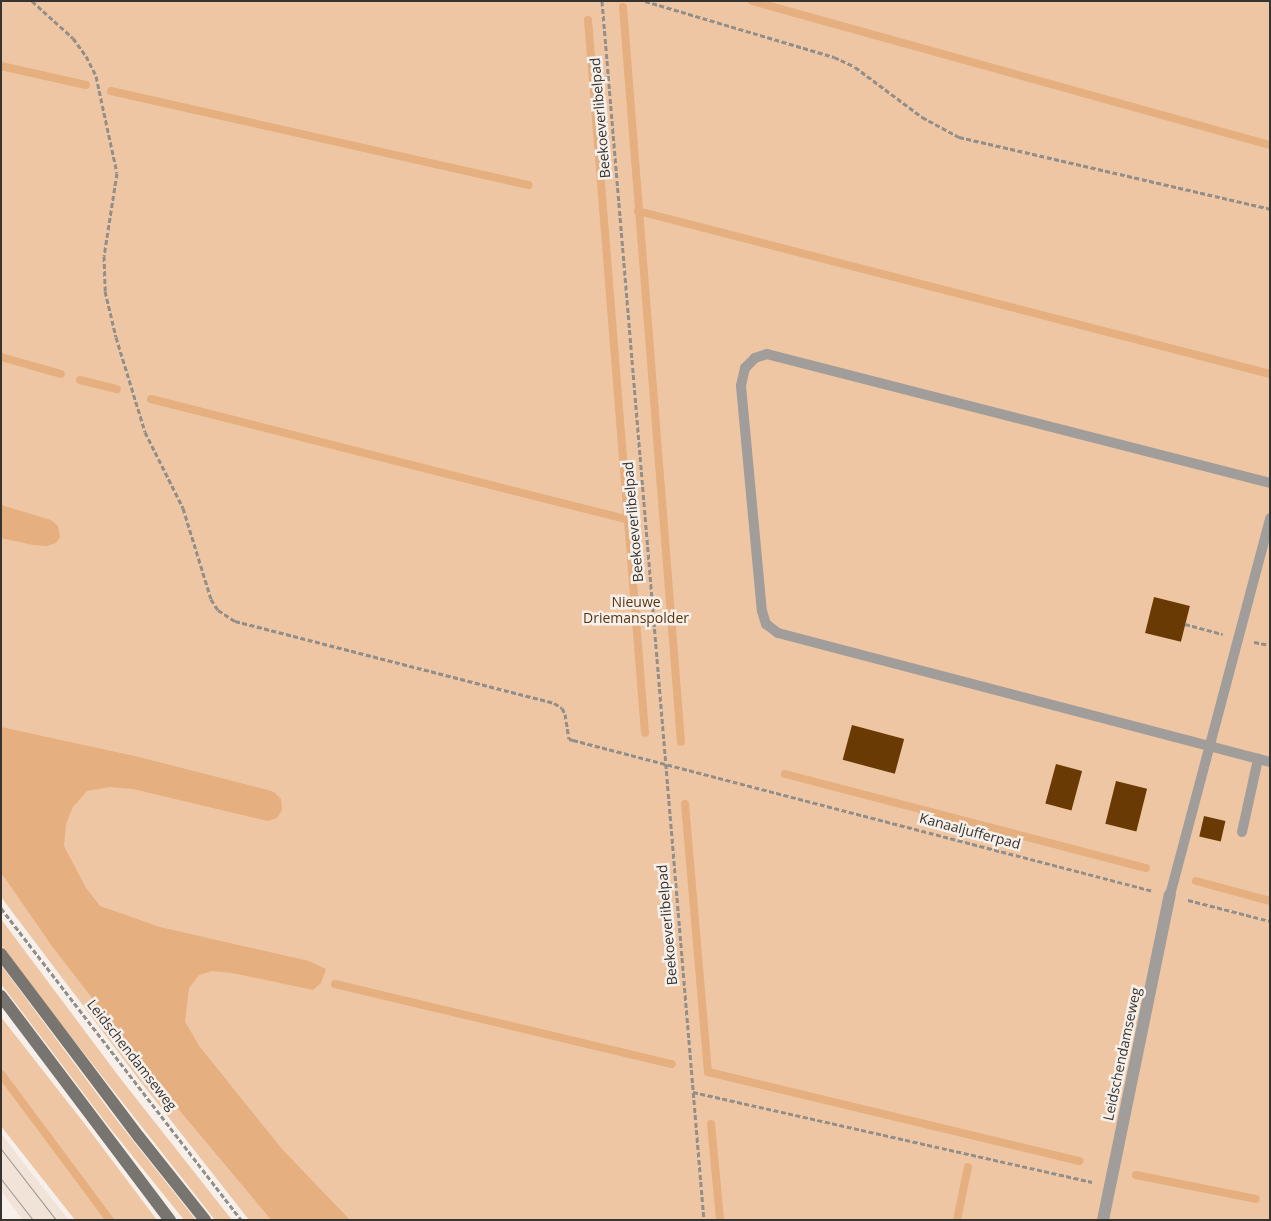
<!DOCTYPE html>
<style>
body{margin:0}
#map{position:relative;width:1271px;height:1221px;overflow:hidden;background:#f7f0ea;font-family:"Open Sans",sans-serif}
div>[style]{position:absolute}
[style*='--x']{left:calc(var(--x)*1px);top:calc(var(--y)*1px);width:calc(var(--w)*1px);rotate:calc(var(--a)*1deg)}
.built>*{inset:0;background:#f1e3d8}
.green>*{inset:0;background:#efc6a3}
.water>*{inset:0;background:#e5af7f}
.stream>*{height:8px;margin:-4px;padding:0 4px;transform-origin:4px;border-radius:4px;background:#e5af7f}
.building>*{inset:0;background:#693a03;transform-origin:0 0}
.path>*{height:3px;margin-top:-1.5px;transform-origin:0;background:repeating-linear-gradient(90deg,#928e89 0 5px,transparent 0 7.5px)}
.service>*{height:10px;margin:-5px;padding:0 5px;transform-origin:5px;border-radius:5px;background:#a09d9a}
.minor>*{height:12px;margin:-6px;padding:0 6px;transform-origin:6px;border-radius:6px;background:#a09d9a}
.secondary>*{height:12px;margin:-6px;padding:0 6px;transform-origin:6px;border-radius:6px;background:#787470}
.tram>*{height:1px;margin:-0.5px;padding:0 0.5px;transform-origin:0.5px;border-radius:0.5px;background:#98948f}
span{translate:-50% -50%;white-space:nowrap;text-align:center;line-height:1.15;-webkit-text-stroke:5px #f7f0ea;paint-order:stroke}
.street-label{font-size:14px;color:#363431}
.park-label{font-size:14px;color:#59350f}
.frame{position:absolute;inset:0;border:2px solid #363431;pointer-events:none}
</style>
<div id="map">
<div class="built">
<div style="clip-path:polygon(1px 1133px,22px 1161px,69px 1220px,23px 1220px,1px 1191px)"></div>
</div>
<div class="green">
<div style="clip-path:polygon(1px 1px,1270px 1px,1270px 1220px,292px 1220px,1px 830px)"></div>
<div style="clip-path:polygon(1px 873px,53px 948px,173px 1103px,271px 1220px,249px 1220px,140px 1081px,1px 897px)"></div>
<div style="clip-path:polygon(1px 919px,120px 1078px,232px 1220px,215px 1220px,28px 982px,1px 945px)"></div>
<div style="clip-path:polygon(1px 965px,115px 1118px,196px 1220px,184px 1220px,106px 1123px,1px 984px)"></div>
<div style="clip-path:polygon(1px 1017px,84px 1123px,157px 1220px,75px 1220px,4px 1130px,1px 1126px)"></div>
</div>
<div class="water">
<div style="clip-path:polygon(1px 505px,51px 520px,58px 526px,60px 537px,56px 543px,47px 546px,33px 545px,1px 538px)"></div>
<div style="clip-path:polygon(1px 727px,139px 757px,264px 789px,274px 792px,281px 799px,282px 810px,277px 818px,268px 821px,133px 789px,110px 787px,87px 791px,73px 807px,66px 824px,64px 846px,86px 888px,100px 906px,160px 927px,309px 961px,326px 969px,321px 983px,313px 990px,232px 973px,212px 971px,199px 975px,189px 988px,185px 1022px,200px 1047px,282px 1149px,350px 1220px,271px 1220px,173px 1103px,53px 948px,1px 873px)"></div>
</div>
<div class="stream">
<div style="--x:752;--y:1;--w:538;--a:15.54"></div>
<div style="--x:623;--y:7;--w:737;--a:85.49"></div>
<div style="--x:588;--y:20;--w:715;--a:85.43"></div>
<div style="--x:1;--y:66;--w:87;--a:12.6"></div>
<div style="--x:111;--y:91;--w:428;--a:12.7"></div>
<div style="--x:638;--y:211;--w:653;--a:14.46"></div>
<div style="--x:1;--y:357;--w:62;--a:15.8"></div>
<div style="--x:80;--y:380;--w:38;--a:14"></div>
<div style="--x:151;--y:399;--w:492;--a:14.2"></div>
<div style="--x:785;--y:774;--w:373;--a:14.6"></div>
<div style="--x:685;--y:804;--w:269;--a:85.1"></div>
<div style="--x:708;--y:1072;--w:382;--a:13.5"></div>
<div style="--x:1196;--y:881;--w:77;--a:15.1"></div>
<div style="--x:335;--y:984;--w:346;--a:13.4"></div>
<div style="--x:1;--y:1074;--w:182;--a:53.3"></div>
<div style="--x:711;--y:1124;--w:96;--a:84.6"></div>
<div style="--x:1136;--y:1175;--w:122;--a:11.3"></div>
<div style="--x:957;--y:1220;--w:54;--a:-78.3"></div>
</div>
<div class="building">
<div style="left:1154px;top:597px;width:37px;height:37px;rotate:14deg"></div>
<div style="left:852px;top:725px;width:54px;height:36px;rotate:15deg"></div>
<div style="left:1056px;top:764px;width:27px;height:41px;rotate:15deg"></div>
<div style="left:1116px;top:781px;width:32px;height:44px;rotate:14deg"></div>
<div style="left:1204px;top:816px;width:22px;height:21px;rotate:13deg"></div>
</div>
<div class="path">
<div style="--x:32;--y:1;--w:55;--a:42.1"></div>
<div style="--x:73;--y:38;--w:22;--a:54"></div>
<div style="--x:86;--y:56;--w:22;--a:63"></div>
<div style="--x:96;--y:76;--w:99;--a:77.8"></div>
<div style="--x:117;--y:173;--w:84;--a:98.9"></div>
<div style="--x:104;--y:256;--w:35;--a:88"></div>
<div style="--x:105;--y:291;--w:47;--a:76.6"></div>
<div style="--x:116;--y:337;--w:99;--a:73"></div>
<div style="--x:145;--y:432;--w:85;--a:63.4"></div>
<div style="--x:183;--y:508;--w:95;--a:72.9"></div>
<div style="--x:211;--y:599;--w:13;--a:58"></div>
<div style="--x:218;--y:610;--w:20;--a:33"></div>
<div style="--x:235;--y:621;--w:329;--a:14.4"></div>
<div style="--x:554;--y:703;--w:9;--a:32"></div>
<div style="--x:562;--y:708;--w:7;--a:63"></div>
<div style="--x:565;--y:714;--w:25;--a:81"></div>
<div style="--x:569;--y:739;--w:4;--a:14"></div>
<div style="--x:573;--y:740;--w:599;--a:14.59"></div>
<div style="--x:602;--y:1;--w:1223;--a:85.22"></div>
<div style="--x:645;--y:1;--w:197;--a:16.5"></div>
<div style="--x:834;--y:57;--w:23;--a:25"></div>
<div style="--x:855;--y:67;--w:84;--a:36.7"></div>
<div style="--x:922;--y:117;--w:42;--a:28.4"></div>
<div style="--x:959;--y:137;--w:319;--a:13"></div>
<div style="--x:1185;--y:624;--w:39;--a:15"></div>
<div style="--x:1254;--y:642;--w:16;--a:11"></div>
<div style="--x:1188;--y:900;--w:85;--a:14.4"></div>
<div style="--x:1;--y:908;--w:394;--a:52.4"></div>
<div style="--x:693;--y:1092;--w:409;--a:12.7"></div>
</div>
<div class="service">
<div style="--x:1270;--y:483;--w:519;--a:-165.62"></div>
<div style="--x:767;--y:354;--w:13;--a:162"></div>
<div style="--x:755;--y:358;--w:14;--a:135"></div>
<div style="--x:745;--y:368;--w:18;--a:103"></div>
<div style="--x:741;--y:386;--w:226;--a:84.7"></div>
<div style="--x:762;--y:611;--w:14;--a:73"></div>
<div style="--x:766;--y:624;--w:15;--a:37"></div>
<div style="--x:778;--y:633;--w:509;--a:14.69"></div>
<div style="--x:1242;--y:832;--w:75;--a:-77.6"></div>
<div style="--x:1170;--y:895;--w:390;--a:-75.1"></div>
</div>
<div class="minor">
<div style="--x:1103;--y:1220;--w:332;--a:-78.4"></div>
</div>
<div class="secondary">
<div style="--x:1;--y:954;--w:229;--a:53"></div>
<div style="--x:139;--y:1137;--w:106;--a:51.5"></div>
<div style="--x:1;--y:996;--w:281;--a:53"></div>
</div>
<div class="tram">
<div style="--x:1;--y:1149;--w:90;--a:52.2"></div>
<div style="--x:1;--y:1179;--w:52;--a:52"></div>
</div>
<div class="street-label">
<span style="left:600px;top:118px;rotate:-95deg">Beekoeverlibelpad</span>
<span style="left:633px;top:522px;rotate:-95deg">Beekoeverlibelpad</span>
<span style="left:970px;top:831px;rotate:15deg">Kanaaljufferpad</span>
<span style="left:667px;top:925px;rotate:-95deg">Beekoeverlibelpad</span>
<span style="left:1122px;top:1054px;rotate:-78deg">Leidschendamseweg</span>
<span style="left:132px;top:1055px;rotate:52deg">Leidschendamseweg</span>
</div>
<div class="park-label">
<span style="left:636px;top:610px">Nieuwe<br>Driemanspolder</span>
</div>
<div class="frame"></div>
</div>
